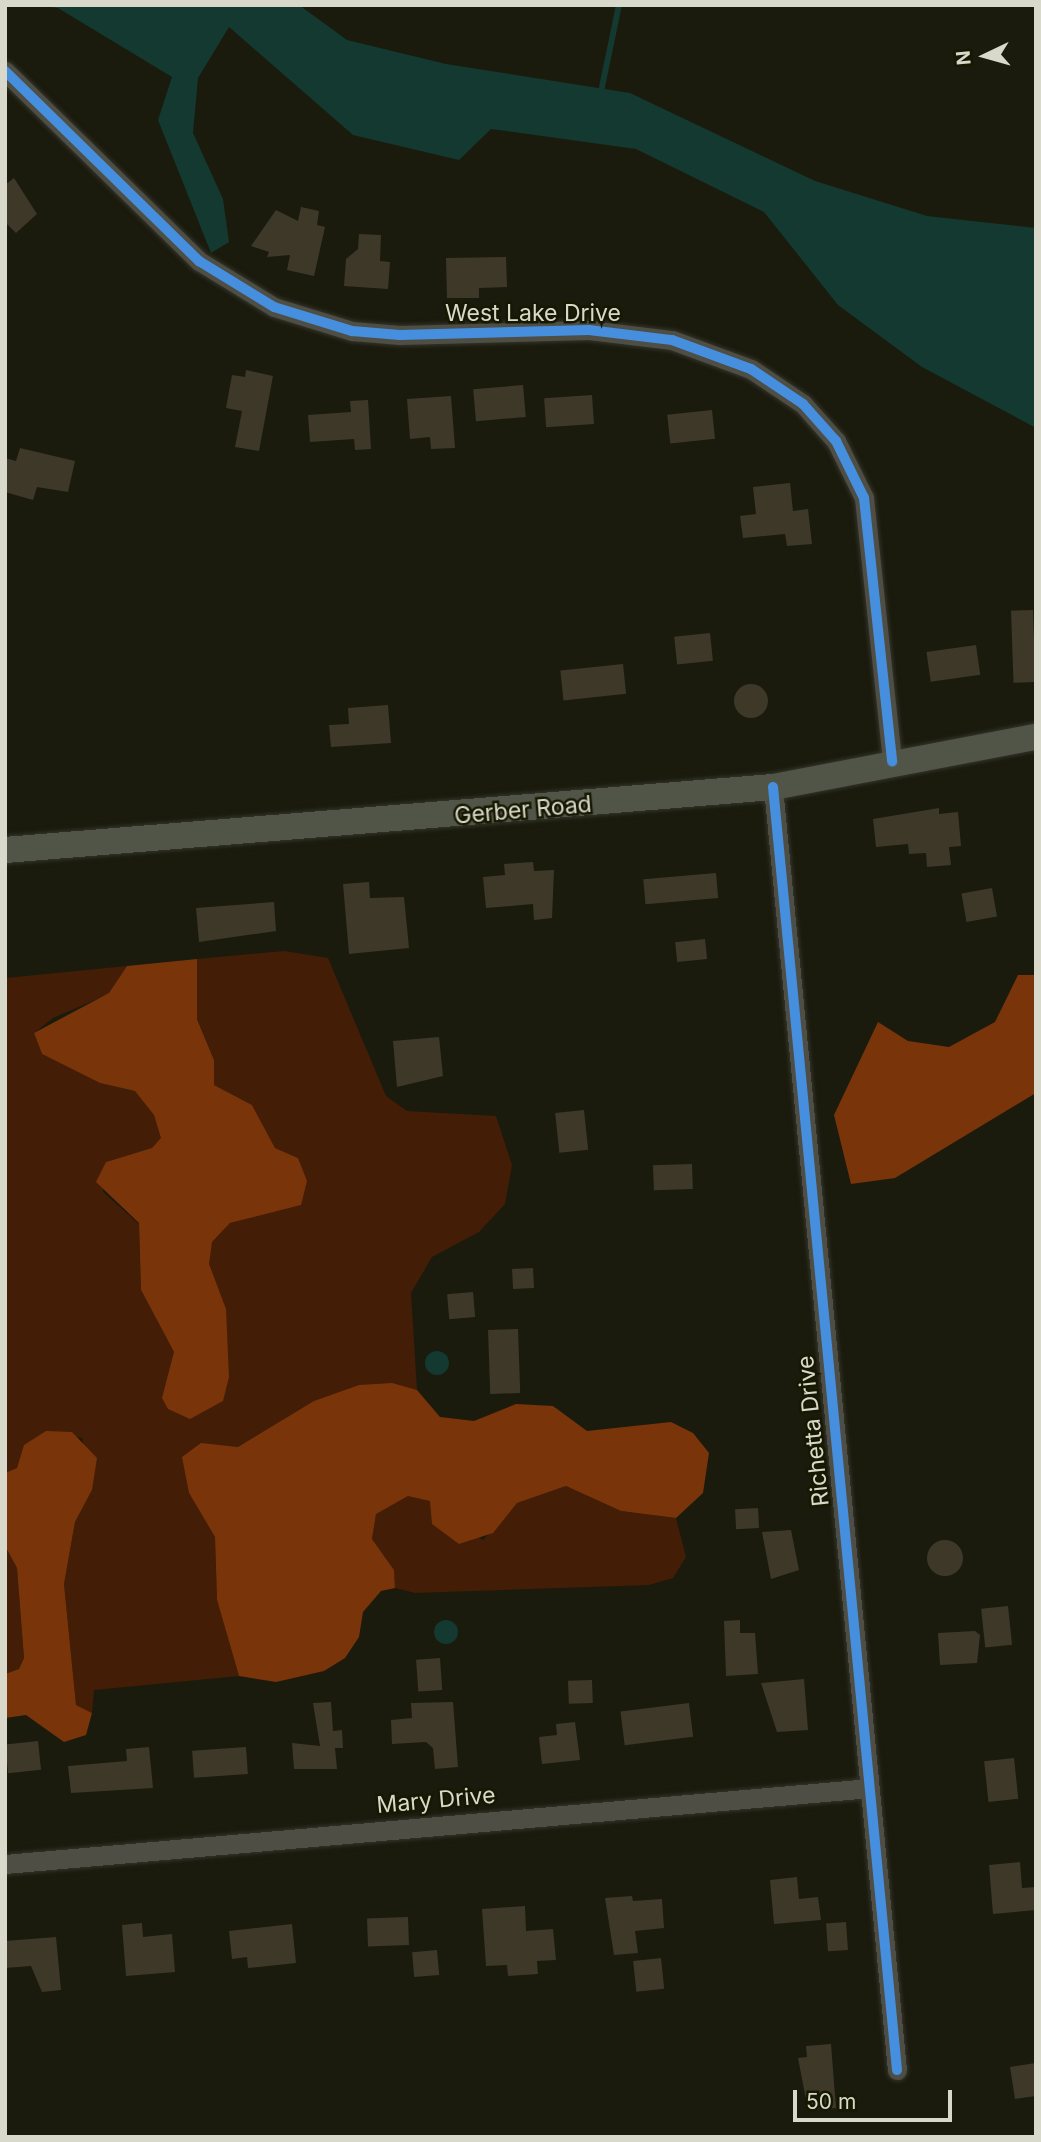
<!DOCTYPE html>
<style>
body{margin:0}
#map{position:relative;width:1041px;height:2142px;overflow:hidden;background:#1a1b0d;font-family:Inter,sans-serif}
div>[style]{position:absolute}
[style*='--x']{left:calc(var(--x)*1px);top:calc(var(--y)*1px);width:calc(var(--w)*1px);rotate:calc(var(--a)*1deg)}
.green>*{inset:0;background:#431d06}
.forest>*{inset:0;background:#79340a}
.water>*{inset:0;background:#133930}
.round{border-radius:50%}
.stream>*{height:6px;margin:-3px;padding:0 3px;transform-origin:3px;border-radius:3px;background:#133930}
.building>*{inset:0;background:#3e3829;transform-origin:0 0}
.roads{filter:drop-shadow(0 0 2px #34342b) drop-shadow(0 0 2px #34342b)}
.street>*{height:19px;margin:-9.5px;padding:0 9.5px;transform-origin:9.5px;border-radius:9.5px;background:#4e4e44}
.secondary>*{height:26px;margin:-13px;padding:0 13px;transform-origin:13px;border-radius:13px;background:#505548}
.cycleway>*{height:10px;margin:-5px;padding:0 5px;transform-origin:5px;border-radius:5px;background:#468fdf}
span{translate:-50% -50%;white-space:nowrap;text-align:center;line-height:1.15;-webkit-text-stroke:5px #171801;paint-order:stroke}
.street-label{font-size:23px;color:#d8d9ca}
.frame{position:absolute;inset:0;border:7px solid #d8d9ca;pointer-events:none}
.north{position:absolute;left:950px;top:21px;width:70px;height:70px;-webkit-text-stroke:5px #171801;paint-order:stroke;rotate:265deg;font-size:19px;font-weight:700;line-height:28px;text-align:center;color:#d8d9ca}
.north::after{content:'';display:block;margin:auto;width:24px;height:32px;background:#d8d9ca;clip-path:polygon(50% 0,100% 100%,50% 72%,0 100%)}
.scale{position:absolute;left:793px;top:2090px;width:159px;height:32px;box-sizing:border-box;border:4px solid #d8d9ca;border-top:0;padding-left:9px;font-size:21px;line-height:24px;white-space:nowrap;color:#d8d9ca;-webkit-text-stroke:5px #171801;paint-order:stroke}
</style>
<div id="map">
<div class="green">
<div style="clip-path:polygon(284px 951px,328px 958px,386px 1096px,407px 1111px,496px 1116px,512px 1165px,505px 1204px,479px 1232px,432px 1257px,411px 1293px,417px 1390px,359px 1385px,314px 1402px,238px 1447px,201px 1444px,189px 1493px,215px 1537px,217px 1600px,239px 1676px,94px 1690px,92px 1713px,76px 1705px,64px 1584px,75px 1522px,92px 1490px,82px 1438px,46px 1431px,17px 1468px,5px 1473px,5px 978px,127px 966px,109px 994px,53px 1018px,34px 1033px,42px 1054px,100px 1083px,136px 1091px,154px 1115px,162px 1138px,153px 1148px,106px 1162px,103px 1192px,139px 1224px,141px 1290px,174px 1352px,173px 1377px,165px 1386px,168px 1409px,212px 1242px,230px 1223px,301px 1205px,298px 1158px,275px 1148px,252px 1105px,214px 1085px,214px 1060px,197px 1018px,197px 959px)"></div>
<div style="clip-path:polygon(566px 1486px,621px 1511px,676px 1518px,686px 1557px,673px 1578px,649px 1585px,415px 1593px,395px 1588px,394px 1570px,372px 1539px,376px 1513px,408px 1496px,420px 1494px,483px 1540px,517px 1503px)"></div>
<div style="clip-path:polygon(5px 1546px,17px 1568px,24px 1658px,19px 1669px,5px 1674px)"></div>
</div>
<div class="forest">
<div style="clip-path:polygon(197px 959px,197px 1019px,214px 1060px,214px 1085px,252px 1105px,275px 1148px,298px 1158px,307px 1181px,301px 1205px,230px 1223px,212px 1242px,209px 1264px,226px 1309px,229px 1377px,223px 1401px,190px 1419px,168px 1409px,162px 1398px,174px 1352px,141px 1290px,139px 1223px,96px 1182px,106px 1162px,152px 1148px,161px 1138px,154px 1115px,135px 1091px,100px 1083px,42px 1054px,34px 1033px,109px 993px,127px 966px)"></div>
<div style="clip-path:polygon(1018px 975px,1036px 975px,1036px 1093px,895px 1178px,851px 1184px,834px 1115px,878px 1022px,908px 1041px,949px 1047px,995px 1022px)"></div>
<div style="clip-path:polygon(392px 1383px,417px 1390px,440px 1417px,474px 1421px,516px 1404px,553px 1406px,587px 1431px,671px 1422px,693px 1433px,709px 1453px,703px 1493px,676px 1518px,621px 1511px,566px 1486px,517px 1503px,493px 1533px,459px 1544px,432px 1524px,430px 1501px,408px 1496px,376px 1514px,372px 1539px,394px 1570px,395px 1588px,381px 1591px,363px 1612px,359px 1637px,345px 1658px,324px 1671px,276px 1682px,239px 1676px,217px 1600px,215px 1537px,189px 1493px,182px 1457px,201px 1443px,238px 1447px,314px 1401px,359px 1385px)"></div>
<div style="clip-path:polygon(46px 1431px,72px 1432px,97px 1458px,92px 1490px,75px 1522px,64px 1584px,76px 1705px,92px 1713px,86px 1735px,64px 1742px,26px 1715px,5px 1718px,5px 1674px,19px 1669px,24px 1658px,17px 1568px,5px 1546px,5px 1473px,17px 1468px,24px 1445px)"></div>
</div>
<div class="water">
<div style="clip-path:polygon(35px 5px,299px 5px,347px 40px,446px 64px,630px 93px,815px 181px,927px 216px,1036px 228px,1036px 428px,922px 367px,838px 305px,764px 212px,636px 149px,491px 129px,459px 160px,353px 135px,229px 27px,198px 78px,193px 133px,223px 199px,229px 242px,211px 253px,158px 120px,172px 77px,58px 8px)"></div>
<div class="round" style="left:425px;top:1351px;width:24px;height:24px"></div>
<div class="round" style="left:434px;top:1620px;width:24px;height:24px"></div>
</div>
<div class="stream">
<div style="--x:602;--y:87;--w:84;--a:-78.3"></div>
</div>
<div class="building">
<div style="clip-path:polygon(14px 178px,37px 214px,16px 233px,5px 222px,5px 185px)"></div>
<div style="clip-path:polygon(301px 207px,319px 211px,317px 225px,325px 227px,314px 276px,287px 270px,290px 255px,267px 257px,269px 252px,251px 246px,276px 210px,298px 221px)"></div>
<div style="clip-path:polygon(359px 234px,381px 235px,380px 261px,390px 262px,388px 289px,344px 286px,346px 259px,358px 249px)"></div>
<div style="clip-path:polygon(506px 257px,507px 287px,479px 288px,479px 298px,447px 298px,446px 258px)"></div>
<div style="clip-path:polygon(246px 370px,273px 376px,259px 451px,235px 447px,242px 411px,226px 408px,232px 375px,245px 377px)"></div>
<div style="left:523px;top:385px;width:32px;height:50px;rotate:85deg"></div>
<div style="left:592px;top:395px;width:29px;height:48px;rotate:86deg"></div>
<div style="clip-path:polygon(451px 396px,455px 448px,431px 449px,430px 437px,410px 439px,407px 399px)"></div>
<div style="clip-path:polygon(368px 400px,371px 449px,355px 450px,354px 439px,310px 442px,308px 415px,351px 412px,350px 401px)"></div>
<div style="left:712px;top:410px;width:29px;height:45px;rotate:84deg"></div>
<div style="clip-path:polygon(20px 448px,75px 461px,68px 492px,37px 487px,33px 500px,5px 492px,5px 458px,16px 461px)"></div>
<div style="clip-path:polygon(790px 483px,793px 511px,808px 509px,812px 544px,787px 546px,785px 534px,743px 538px,740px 516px,756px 514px,753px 487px)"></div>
<div style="left:1033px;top:610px;width:72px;height:22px;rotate:88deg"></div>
<div style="left:710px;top:633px;width:28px;height:36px;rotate:84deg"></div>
<div style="left:976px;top:645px;width:30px;height:50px;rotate:82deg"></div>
<div style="left:623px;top:664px;width:30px;height:63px;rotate:84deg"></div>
<div class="round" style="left:734px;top:684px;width:34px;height:34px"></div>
<div style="clip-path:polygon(388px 705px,391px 743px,331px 747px,329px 725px,349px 724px,348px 708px)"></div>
<div style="clip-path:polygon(939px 808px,939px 814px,958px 812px,961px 846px,949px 847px,951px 865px,927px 867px,926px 853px,909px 854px,908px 844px,876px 847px,873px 819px)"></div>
<div style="clip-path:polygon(533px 862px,534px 871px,554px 870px,552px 918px,534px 920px,533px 904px,486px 908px,483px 877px,505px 875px,504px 864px)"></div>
<div style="left:716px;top:873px;width:25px;height:73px;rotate:85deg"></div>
<div style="clip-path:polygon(369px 882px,370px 898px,404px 897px,409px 948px,349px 954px,343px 884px)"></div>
<div style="left:992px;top:888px;width:29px;height:31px;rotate:80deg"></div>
<div style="clip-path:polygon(274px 902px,276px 931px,199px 942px,196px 908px)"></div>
<div style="left:705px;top:939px;width:20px;height:30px;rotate:84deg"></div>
<div style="clip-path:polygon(439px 1037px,443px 1076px,397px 1087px,393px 1041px)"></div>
<div style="left:584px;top:1110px;width:40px;height:29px;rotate:84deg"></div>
<div style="left:692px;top:1164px;width:25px;height:39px;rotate:88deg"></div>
<div style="left:533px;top:1268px;width:20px;height:21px;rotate:87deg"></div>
<div style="left:473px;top:1292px;width:25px;height:26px;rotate:85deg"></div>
<div style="left:518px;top:1329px;width:64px;height:30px;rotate:88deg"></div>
<div style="left:758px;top:1508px;width:20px;height:23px;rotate:87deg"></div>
<div style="clip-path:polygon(791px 1530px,799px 1570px,771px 1579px,762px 1532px)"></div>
<div class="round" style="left:927px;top:1540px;width:36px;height:36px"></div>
<div style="left:1008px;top:1606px;width:39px;height:27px;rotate:84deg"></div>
<div style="clip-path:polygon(740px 1620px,740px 1633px,755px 1633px,758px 1674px,726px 1676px,724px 1621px)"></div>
<div style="clip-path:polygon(975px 1631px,980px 1635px,977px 1663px,940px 1665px,938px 1633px)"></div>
<div style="left:440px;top:1658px;width:32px;height:24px;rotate:86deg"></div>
<div style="clip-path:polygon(804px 1679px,808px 1730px,777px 1732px,761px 1683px)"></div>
<div style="left:592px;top:1680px;width:23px;height:24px;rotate:88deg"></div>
<div style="clip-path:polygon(331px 1702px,333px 1731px,342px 1730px,343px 1748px,335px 1748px,337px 1769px,294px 1769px,292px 1743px,320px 1746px,313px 1703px)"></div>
<div style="clip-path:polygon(453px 1702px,458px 1767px,435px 1769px,433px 1748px,426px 1742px,392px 1744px,391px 1720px,412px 1718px,411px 1703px)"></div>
<div style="left:689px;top:1703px;width:34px;height:69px;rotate:83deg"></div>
<div style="clip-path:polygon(575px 1722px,580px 1760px,542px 1764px,539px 1737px,557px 1735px,556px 1724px)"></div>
<div style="left:38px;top:1741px;width:29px;height:33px;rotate:84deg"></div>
<div style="clip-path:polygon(149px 1747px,153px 1788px,71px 1793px,68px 1766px,127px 1761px,126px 1749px)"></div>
<div style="left:246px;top:1747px;width:27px;height:54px;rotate:86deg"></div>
<div style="left:1014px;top:1758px;width:41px;height:30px;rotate:84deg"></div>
<div style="clip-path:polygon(1020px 1862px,1022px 1888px,1036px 1887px,1036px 1910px,993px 1914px,989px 1865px)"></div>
<div style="clip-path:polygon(797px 1877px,799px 1899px,818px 1897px,821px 1920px,774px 1924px,770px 1880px)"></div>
<div style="clip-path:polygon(632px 1896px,633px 1901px,662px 1899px,664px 1928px,635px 1931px,638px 1953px,614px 1955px,605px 1898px)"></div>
<div style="clip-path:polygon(525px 1906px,526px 1931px,553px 1929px,556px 1960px,537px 1961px,538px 1974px,508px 1976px,507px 1965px,486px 1966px,482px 1909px)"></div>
<div style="left:408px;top:1917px;width:28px;height:41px;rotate:88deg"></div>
<div style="left:846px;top:1922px;width:28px;height:20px;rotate:86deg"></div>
<div style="clip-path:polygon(142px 1923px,143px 1937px,172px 1934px,175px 1972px,126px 1976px,122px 1925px)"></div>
<div style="clip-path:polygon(292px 1924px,296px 1963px,248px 1968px,247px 1957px,232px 1959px,229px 1931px)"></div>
<div style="clip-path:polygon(56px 1937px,61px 1990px,42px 1992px,31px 1966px,5px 1968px,5px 1941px)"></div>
<div style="left:437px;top:1950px;width:25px;height:25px;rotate:85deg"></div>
<div style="left:661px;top:1958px;width:31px;height:28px;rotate:84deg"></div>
<div style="clip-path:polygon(831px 2044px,836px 2108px,808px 2110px,798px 2058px,807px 2057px,806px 2046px)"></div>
<div style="clip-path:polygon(1036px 2063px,1036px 2096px,1015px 2099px,1010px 2067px)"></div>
</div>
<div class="roads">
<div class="street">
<div style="--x:5;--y:71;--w:272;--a:44.4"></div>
<div style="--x:199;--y:261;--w:88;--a:31.5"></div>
<div style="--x:274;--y:307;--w:82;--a:17.1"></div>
<div style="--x:352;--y:331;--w:48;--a:4.8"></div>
<div style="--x:400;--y:335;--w:189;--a:-1.5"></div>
<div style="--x:589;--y:330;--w:84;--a:6.9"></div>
<div style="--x:672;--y:340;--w:84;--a:20.2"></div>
<div style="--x:751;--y:369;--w:63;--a:33.9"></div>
<div style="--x:803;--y:404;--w:50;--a:48.3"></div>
<div style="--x:836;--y:441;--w:64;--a:63.8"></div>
<div style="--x:864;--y:498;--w:265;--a:83.9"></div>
<div style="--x:773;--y:787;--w:1289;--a:84.48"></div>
<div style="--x:5;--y:1864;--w:868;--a:-5.02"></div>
</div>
<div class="secondary">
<div style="--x:5;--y:850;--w:771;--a:-4.69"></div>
<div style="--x:773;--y:787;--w:268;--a:-10.8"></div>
</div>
</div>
<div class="cycleway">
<div style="--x:5;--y:71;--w:272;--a:44.4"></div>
<div style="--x:199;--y:261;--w:88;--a:31.5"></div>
<div style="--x:274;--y:307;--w:82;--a:17.1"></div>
<div style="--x:352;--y:331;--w:48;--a:4.8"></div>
<div style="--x:400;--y:335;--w:189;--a:-1.5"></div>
<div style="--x:589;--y:330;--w:84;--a:6.9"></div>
<div style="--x:672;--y:340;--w:84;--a:20.2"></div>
<div style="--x:751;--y:369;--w:63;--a:33.9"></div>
<div style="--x:803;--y:404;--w:50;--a:48.3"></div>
<div style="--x:836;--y:441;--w:64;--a:63.8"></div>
<div style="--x:864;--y:498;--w:265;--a:83.9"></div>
<div style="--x:773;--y:787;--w:1289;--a:84.48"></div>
</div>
<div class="street-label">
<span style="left:533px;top:313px">West Lake Drive</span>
<span style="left:523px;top:810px;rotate:-5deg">Gerber Road</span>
<span style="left:813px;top:1431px;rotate:-96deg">Richetta Drive</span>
<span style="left:436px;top:1800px;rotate:-5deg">Mary Drive</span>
</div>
<div class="frame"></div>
<div class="north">N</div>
<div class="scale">50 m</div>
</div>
